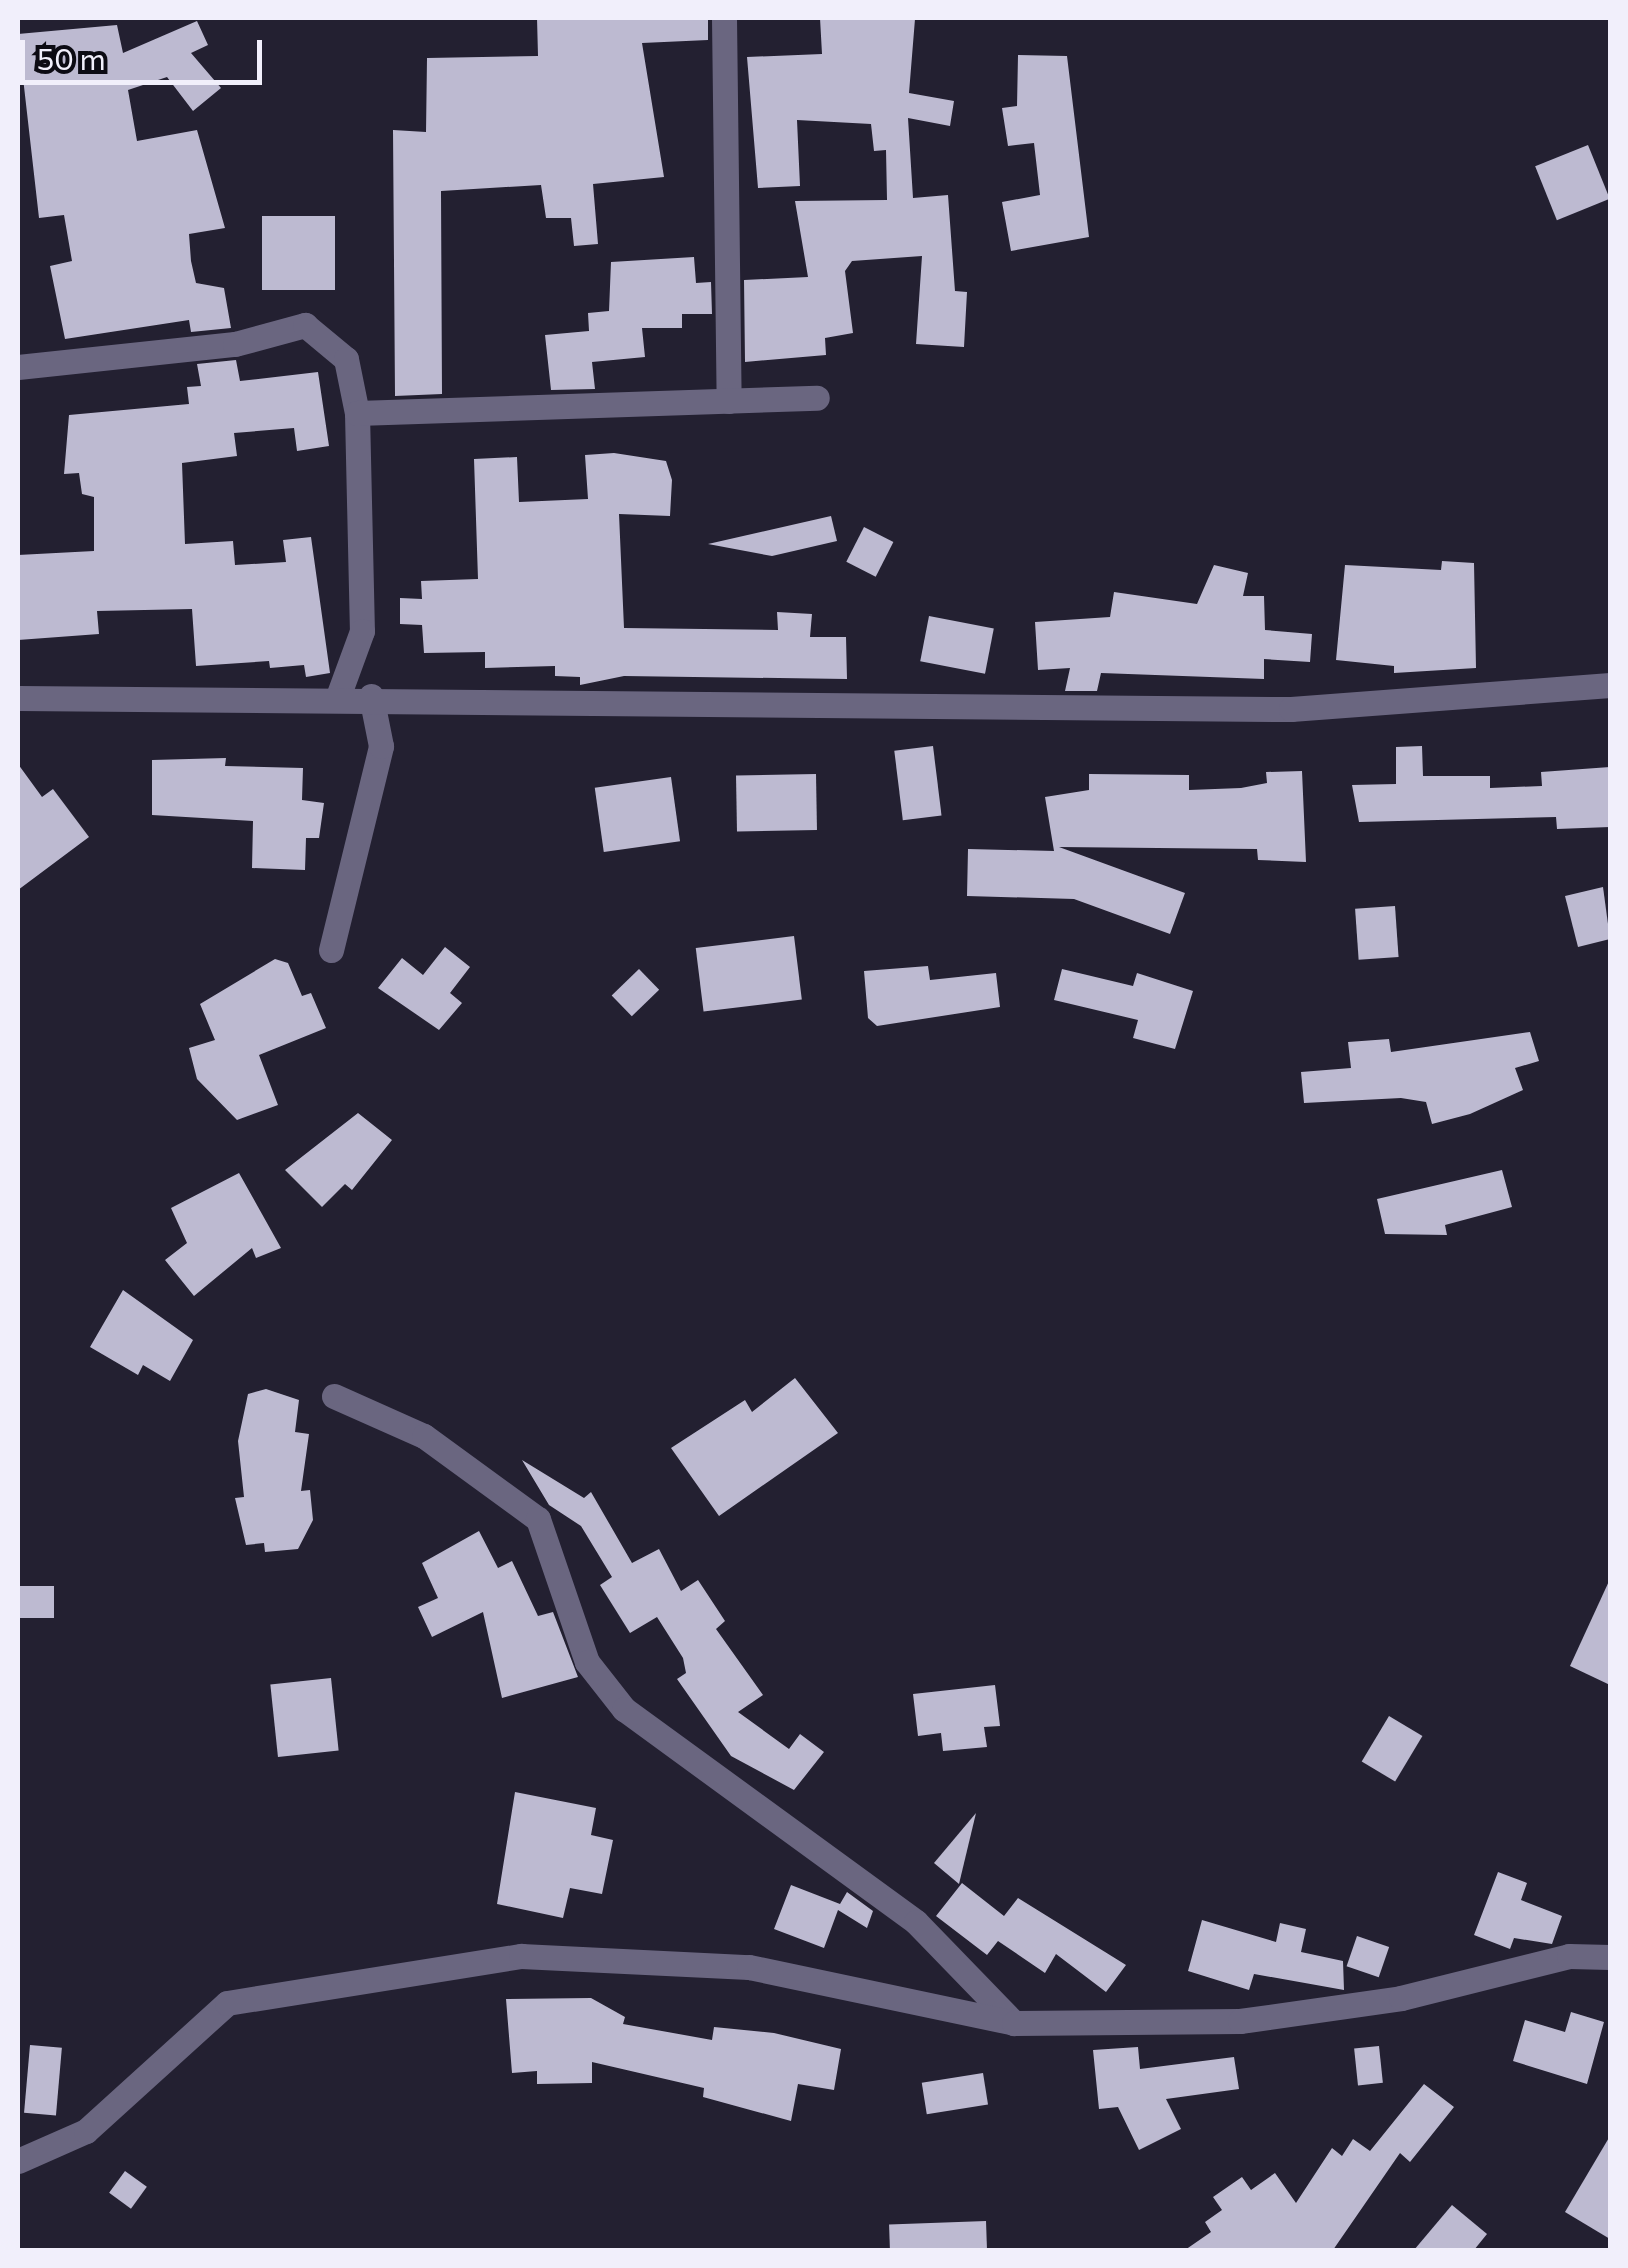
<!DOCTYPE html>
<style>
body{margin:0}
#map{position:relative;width:1628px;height:2268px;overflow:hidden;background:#232031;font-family:Commissioner,sans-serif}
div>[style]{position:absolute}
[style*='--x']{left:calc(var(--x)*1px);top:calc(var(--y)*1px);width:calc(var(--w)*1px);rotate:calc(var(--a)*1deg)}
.building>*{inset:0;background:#bdbad1;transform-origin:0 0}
.minor>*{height:25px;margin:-12.5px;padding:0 12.5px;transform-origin:12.5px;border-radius:12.5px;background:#6a6680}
.tertiary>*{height:25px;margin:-12.5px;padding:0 12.5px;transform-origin:12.5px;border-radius:12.5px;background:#6a6680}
span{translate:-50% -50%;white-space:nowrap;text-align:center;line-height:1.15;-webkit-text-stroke:10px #0c0b13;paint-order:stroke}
.frame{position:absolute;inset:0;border:20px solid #f1effb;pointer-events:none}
.scale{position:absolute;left:20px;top:40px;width:242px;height:45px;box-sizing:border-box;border:5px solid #f1effb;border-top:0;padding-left:12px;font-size:30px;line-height:35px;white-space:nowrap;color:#f1effb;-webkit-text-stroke:8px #0c0b13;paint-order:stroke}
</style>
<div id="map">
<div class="building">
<div style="clip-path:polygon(537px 18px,708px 18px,708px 40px,642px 43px,664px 177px,593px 184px,598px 244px,574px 246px,571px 218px,546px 218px,541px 185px,441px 191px,442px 394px,395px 396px,393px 130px,426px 132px,427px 58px,538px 56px)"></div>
<div style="clip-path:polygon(820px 18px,915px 19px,909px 93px,954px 101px,950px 126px,908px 118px,913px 198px,948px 195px,955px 291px,967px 292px,964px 347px,916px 344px,922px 256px,852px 261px,845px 271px,853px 333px,825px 338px,826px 355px,745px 362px,744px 280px,808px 277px,795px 201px,887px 200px,886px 150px,874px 151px,871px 124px,797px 120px,800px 186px,758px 188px,747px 57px,822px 54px)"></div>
<div style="clip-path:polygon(197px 21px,208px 45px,191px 53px,221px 88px,193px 111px,167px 77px,128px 90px,137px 141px,197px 130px,225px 228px,189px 234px,191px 261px,196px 283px,224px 288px,231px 328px,191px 332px,189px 320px,65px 339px,50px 266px,72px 261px,64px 215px,39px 218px,18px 34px,117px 25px,123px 53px)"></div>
<div style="clip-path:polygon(1018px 55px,1067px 56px,1089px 237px,1011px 251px,1002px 202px,1040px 195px,1034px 143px,1008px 146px,1002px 108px,1017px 106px)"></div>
<div style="left:1588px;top:145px;width:58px;height:57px;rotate:68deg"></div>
<div style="left:262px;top:216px;width:73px;height:74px"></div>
<div style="clip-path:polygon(694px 257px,696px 283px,711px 282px,712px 314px,682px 314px,682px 328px,642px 328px,645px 357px,592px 362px,595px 389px,551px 390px,545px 335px,589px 331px,588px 313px,609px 311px,611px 262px)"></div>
<div style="clip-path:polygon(236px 360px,240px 381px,318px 372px,329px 446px,297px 451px,294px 428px,234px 433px,237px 456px,182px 463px,185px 544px,233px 541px,235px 565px,286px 562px,283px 540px,311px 537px,330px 673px,306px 677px,304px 665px,270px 668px,269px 661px,196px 666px,192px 609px,97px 611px,99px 634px,18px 640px,18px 555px,94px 551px,94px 497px,82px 494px,79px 473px,64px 474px,69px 415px,189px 404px,187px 387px,201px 386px,197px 364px)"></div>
<div style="clip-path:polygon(614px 453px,666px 461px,672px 480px,670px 516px,619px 514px,624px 628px,778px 630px,777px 612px,812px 614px,810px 637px,846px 637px,847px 679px,624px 676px,580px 685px,580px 677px,555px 676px,555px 666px,485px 668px,485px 652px,424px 653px,422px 625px,400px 624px,400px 598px,422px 599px,421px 581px,478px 579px,474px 459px,517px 457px,519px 502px,588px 499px,585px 455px)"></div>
<div style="clip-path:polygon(831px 516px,837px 541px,772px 556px,708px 544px)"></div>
<div style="left:864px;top:527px;width:33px;height:39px;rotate:27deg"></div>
<div style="clip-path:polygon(1442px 561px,1474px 563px,1476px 668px,1394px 673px,1394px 666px,1336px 660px,1345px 565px,1441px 570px)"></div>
<div style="clip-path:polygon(1214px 565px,1248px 573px,1243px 596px,1264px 596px,1265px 630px,1312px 634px,1310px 662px,1264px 659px,1264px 679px,1101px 673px,1097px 691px,1065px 691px,1070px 668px,1038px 670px,1035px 622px,1110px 617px,1114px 592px,1197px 604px)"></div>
<div style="left:929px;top:616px;width:66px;height:46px;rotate:11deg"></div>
<div style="left:933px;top:746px;width:70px;height:39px;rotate:83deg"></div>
<div style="clip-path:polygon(1422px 746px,1423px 776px,1490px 776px,1490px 788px,1542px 786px,1541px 772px,1610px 767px,1610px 827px,1557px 829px,1556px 817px,1359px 822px,1352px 785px,1396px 784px,1396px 747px)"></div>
<div style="clip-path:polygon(226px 758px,225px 766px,303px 768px,302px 800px,324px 803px,319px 838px,306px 838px,305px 870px,252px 868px,253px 821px,152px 815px,152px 760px)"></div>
<div style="clip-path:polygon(18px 764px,42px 797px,53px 789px,89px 837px,18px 890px)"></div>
<div style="clip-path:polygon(1302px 771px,1306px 862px,1258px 860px,1257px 849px,1059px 847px,1185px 893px,1170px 934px,1074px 899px,967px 896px,968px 849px,1054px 851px,1045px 797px,1089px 790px,1089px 774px,1189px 775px,1189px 790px,1241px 788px,1267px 783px,1266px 772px)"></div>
<div style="left:816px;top:774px;width:56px;height:80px;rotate:89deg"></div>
<div style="left:671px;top:777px;width:65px;height:77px;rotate:82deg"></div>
<div style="clip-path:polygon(1603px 887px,1610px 939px,1578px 947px,1565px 896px)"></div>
<div style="left:1395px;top:906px;width:51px;height:40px;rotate:86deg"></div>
<div style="left:794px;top:936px;width:64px;height:99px;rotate:83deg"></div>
<div style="clip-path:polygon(445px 947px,470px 967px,450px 993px,462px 1003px,439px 1030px,378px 988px,402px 958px,423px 975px)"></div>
<div style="clip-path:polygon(275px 959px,288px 963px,302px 996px,311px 993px,326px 1028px,259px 1055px,278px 1105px,237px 1120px,197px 1079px,189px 1048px,215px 1040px,200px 1004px)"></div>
<div style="clip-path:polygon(928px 966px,930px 980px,996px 973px,1000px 1007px,877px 1026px,868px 1018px,864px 971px)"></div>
<div style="left:639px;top:969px;width:29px;height:38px;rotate:46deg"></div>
<div style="clip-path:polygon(1062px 969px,1133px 986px,1137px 973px,1193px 991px,1175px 1049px,1133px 1038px,1138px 1020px,1054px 1000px)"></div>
<div style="clip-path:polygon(1530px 1032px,1539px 1061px,1515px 1068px,1523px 1090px,1470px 1114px,1432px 1124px,1426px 1102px,1401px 1098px,1304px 1103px,1301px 1072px,1351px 1068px,1348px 1042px,1389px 1039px,1391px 1052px)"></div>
<div style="clip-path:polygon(358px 1113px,392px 1140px,352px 1190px,345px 1184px,322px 1207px,285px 1170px)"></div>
<div style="clip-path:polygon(1502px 1170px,1512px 1207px,1445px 1225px,1447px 1235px,1385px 1234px,1377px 1199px)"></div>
<div style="clip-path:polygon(239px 1173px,281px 1248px,256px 1258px,252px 1248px,194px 1296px,165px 1260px,187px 1243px,171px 1208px)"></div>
<div style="clip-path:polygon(123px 1290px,193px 1340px,170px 1381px,143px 1365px,138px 1375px,90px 1347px)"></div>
<div style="clip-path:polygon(795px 1378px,838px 1433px,719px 1516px,671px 1448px,745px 1400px,752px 1412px)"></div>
<div style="clip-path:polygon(266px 1389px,299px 1400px,295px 1432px,309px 1434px,301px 1491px,310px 1490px,313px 1520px,298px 1549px,265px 1552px,264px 1543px,246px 1545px,235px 1498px,244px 1497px,238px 1441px,248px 1394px)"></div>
<div style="clip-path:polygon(522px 1460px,584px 1498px,591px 1492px,632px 1563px,659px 1549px,681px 1591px,698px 1580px,725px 1621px,716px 1629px,763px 1695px,738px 1712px,789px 1749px,800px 1734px,824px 1752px,794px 1790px,731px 1756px,677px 1679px,686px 1673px,683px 1658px,657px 1617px,630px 1633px,600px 1585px,612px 1577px,581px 1526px,549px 1505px)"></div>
<div style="clip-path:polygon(479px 1531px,498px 1568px,512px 1561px,538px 1616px,553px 1612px,578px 1677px,502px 1698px,483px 1612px,432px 1637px,418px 1607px,438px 1598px,422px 1563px)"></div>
<div style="clip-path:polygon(1610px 1579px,1610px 1685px,1570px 1666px)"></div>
<div style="left:54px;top:1586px;width:32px;height:36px;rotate:90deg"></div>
<div style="left:331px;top:1678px;width:73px;height:61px;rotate:84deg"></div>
<div style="clip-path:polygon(995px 1685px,1000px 1726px,984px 1727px,987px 1747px,943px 1751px,941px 1733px,918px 1736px,913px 1694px)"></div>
<div style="left:1389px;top:1716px;width:39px;height:53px;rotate:31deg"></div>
<div style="clip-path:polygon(515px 1792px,596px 1808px,591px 1835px,613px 1840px,602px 1894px,570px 1888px,563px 1918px,497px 1904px)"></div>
<div style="clip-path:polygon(976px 1813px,959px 1884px,934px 1863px)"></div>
<div style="clip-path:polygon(1498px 1872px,1527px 1883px,1521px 1900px,1562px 1916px,1552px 1944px,1514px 1938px,1510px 1949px,1474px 1935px)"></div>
<div style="clip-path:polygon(962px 1883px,1004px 1916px,1018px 1898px,1126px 1965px,1106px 1992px,1056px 1954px,1045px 1973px,998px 1941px,987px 1955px,936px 1916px)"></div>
<div style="clip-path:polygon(791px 1885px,840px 1904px,847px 1892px,873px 1911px,867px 1928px,838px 1910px,824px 1948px,774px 1929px)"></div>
<div style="clip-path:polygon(1202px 1920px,1276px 1942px,1280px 1923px,1306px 1929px,1301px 1952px,1343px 1961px,1344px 1990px,1254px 1974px,1249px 1990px,1188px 1971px)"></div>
<div style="left:1357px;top:1936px;width:34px;height:32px;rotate:19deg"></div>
<div style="clip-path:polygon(591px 1998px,625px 2017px,623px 2024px,712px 2040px,714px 2027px,774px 2033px,841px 2049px,834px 2090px,798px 2084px,791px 2121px,703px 2097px,704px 2088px,592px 2062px,592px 2083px,537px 2084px,537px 2071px,512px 2073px,506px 1999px)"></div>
<div style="clip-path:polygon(1571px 2012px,1604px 2022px,1587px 2084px,1513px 2061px,1525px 2020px,1565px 2032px)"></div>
<div style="left:30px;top:2045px;width:32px;height:68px;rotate:5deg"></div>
<div style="left:1379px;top:2046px;width:37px;height:25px;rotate:84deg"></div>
<div style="clip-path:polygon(1138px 2047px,1140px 2069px,1234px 2057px,1239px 2089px,1166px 2099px,1181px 2129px,1139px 2150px,1118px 2107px,1099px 2109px,1093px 2050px)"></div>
<div style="left:983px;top:2073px;width:32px;height:62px;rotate:81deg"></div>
<div style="clip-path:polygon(1424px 2084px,1454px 2107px,1410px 2162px,1400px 2153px,1333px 2250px,1185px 2250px,1211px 2232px,1205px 2222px,1222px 2210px,1213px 2197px,1242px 2177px,1251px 2190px,1275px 2173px,1296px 2203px,1332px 2148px,1342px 2156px,1353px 2139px,1370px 2151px)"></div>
<div style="clip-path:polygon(1610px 2136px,1610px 2239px,1565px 2212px)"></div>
<div style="left:125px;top:2171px;width:27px;height:27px;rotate:36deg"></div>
<div style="clip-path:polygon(1452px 2205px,1487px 2234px,1474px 2250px,1414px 2250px)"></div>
<div style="left:986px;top:2221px;width:29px;height:97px;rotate:88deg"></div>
</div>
<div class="minor">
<div style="--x:724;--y:18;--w:383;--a:89.3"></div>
<div style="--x:18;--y:367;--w:218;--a:-6.1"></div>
<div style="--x:235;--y:344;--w:73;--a:-15.2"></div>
<div style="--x:305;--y:325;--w:53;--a:39.7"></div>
<div style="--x:346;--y:359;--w:55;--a:78.5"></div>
<div style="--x:357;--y:413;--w:218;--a:88.7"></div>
<div style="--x:362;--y:631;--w:67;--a:110.1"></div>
<div style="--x:357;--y:413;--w:460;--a:-1.9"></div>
<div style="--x:331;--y:950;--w:210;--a:-76.2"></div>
<div style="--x:381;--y:746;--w:51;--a:-101.3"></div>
<div style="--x:334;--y:1396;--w:98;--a:24"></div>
<div style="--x:424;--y:1436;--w:141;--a:36.1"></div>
<div style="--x:538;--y:1519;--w:151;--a:71.1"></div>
<div style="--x:587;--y:1662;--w:60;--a:51.8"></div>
<div style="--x:624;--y:1709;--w:361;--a:36.1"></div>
<div style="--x:916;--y:1922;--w:141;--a:45.9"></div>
<div style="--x:18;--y:2161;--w:74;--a:-23.8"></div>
<div style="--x:86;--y:2131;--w:190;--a:-42.2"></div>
<div style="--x:227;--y:2003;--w:298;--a:-9.1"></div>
<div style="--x:521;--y:1956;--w:228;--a:2.8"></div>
<div style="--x:749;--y:1967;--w:271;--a:11.9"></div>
<div style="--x:1014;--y:2023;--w:226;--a:-0.5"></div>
<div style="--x:1240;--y:2021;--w:163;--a:-8.1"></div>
<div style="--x:1401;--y:1998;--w:173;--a:-14"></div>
<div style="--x:1569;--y:1956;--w:41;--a:1.4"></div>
</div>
<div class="tertiary">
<div style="--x:18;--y:698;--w:1273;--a:0.5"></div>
<div style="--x:1291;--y:709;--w:320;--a:-4.3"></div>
</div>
<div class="frame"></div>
<div class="scale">50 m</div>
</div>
